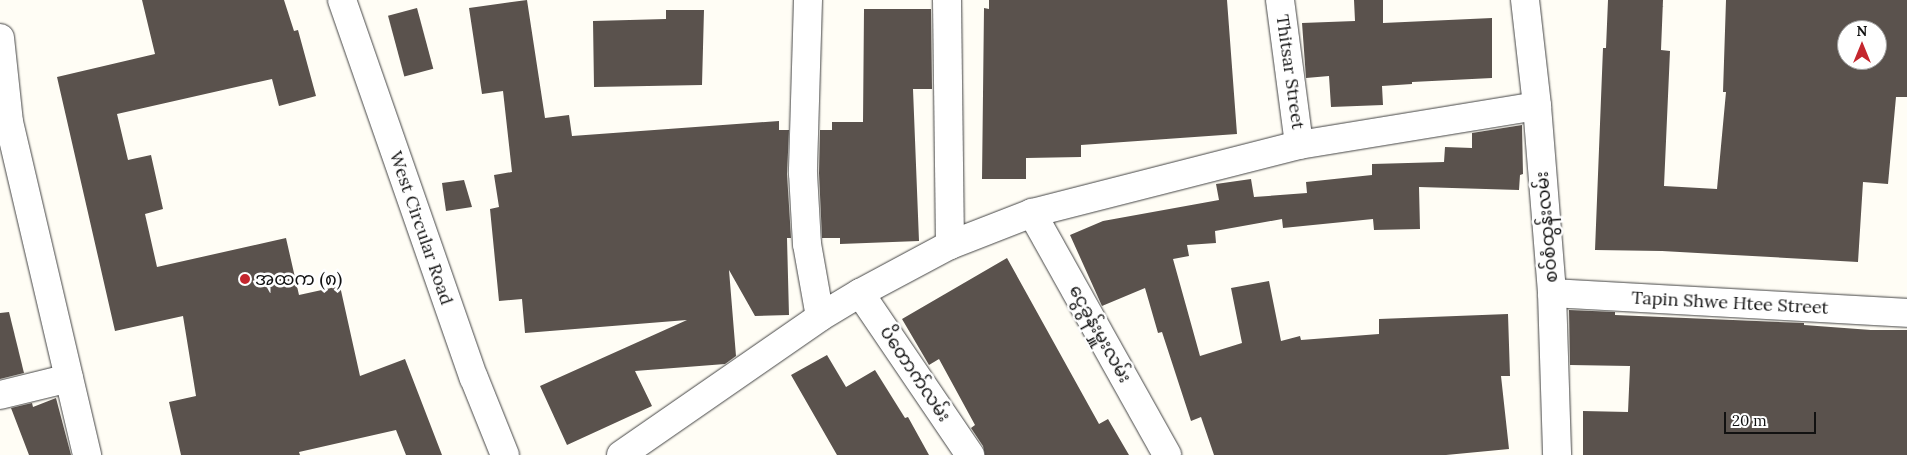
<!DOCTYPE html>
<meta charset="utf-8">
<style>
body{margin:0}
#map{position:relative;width:1907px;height:455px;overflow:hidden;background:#fffdf5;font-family:Lora,"Noto Sans Myanmar",serif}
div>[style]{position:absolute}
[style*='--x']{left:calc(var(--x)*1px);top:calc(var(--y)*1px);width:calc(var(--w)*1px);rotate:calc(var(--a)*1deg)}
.building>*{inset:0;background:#5a524d;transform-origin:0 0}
.roads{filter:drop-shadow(0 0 1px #444) drop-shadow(0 0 1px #444)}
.minor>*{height:28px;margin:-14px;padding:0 14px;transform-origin:14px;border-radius:14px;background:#fff}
.dots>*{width:14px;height:14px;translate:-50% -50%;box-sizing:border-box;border:2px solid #fff;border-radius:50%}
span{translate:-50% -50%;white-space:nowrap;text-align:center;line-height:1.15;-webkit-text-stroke:5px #fff;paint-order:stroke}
.street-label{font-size:18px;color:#111}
.poi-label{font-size:18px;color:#111}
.left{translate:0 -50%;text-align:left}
.north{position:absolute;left:1837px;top:20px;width:50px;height:50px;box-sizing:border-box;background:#fff;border:1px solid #a0a0a0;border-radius:50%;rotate:0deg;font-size:14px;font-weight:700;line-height:20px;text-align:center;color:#111}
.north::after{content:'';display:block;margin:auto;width:18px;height:22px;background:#c4262e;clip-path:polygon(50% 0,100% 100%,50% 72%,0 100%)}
.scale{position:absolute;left:1724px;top:412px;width:92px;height:22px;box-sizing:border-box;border:2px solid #111;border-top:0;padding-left:6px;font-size:15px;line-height:18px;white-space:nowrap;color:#111;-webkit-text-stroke:4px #fff;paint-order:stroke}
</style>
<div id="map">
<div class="building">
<div style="clip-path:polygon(142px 0,284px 0,294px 31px,298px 30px,316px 96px,279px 106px,272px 79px,117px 114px,128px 160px,151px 155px,163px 209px,145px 214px,157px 267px,286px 238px,299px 295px,340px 286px,360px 376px,405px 359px,442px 455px,406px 455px,396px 430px,299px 452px,300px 455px,181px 455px,169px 402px,196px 396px,183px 316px,115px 331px,57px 77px,155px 54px)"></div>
<div style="clip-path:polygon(527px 0,545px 118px,569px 115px,572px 136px,779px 121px,779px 130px,789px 130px,787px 174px,791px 238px,787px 238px,789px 315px,755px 316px,729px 270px,736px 356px,725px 364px,635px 371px,652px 406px,567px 445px,540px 386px,687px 320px,525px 333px,522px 299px,499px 301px,490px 209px,499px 207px,494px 175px,512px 172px,503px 91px,482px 94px,469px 8px)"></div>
<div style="clip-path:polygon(989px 0,1227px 0,1237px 134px,1081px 145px,1081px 157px,1026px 158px,1026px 179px,982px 179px,984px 8px,989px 9px)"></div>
<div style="clip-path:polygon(1354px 0,1383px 0,1383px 23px,1492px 18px,1492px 78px,1412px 82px,1412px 84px,1382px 86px,1383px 105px,1331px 107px,1329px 76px,1306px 78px,1302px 23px,1355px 21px)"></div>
<div style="clip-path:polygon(evenodd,1608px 0,1663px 0,1661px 50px,1670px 51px,1664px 186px,1717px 189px,1726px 92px,1723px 92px,1726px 0,1907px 0,1907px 97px,1896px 97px,1888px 184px,1863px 182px,1858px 262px,1662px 251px,1595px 250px,1603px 48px,1606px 48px,1608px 0,1847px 30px,1877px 30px,1877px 60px,1847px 60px,1847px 30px)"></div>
<div style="left:417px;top:8px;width:63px;height:30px;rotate:75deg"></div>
<div style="clip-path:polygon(864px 9px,931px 9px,932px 89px,913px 89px,919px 241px,840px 244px,840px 238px,822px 238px,819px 173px,820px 130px,832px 130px,832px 122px,863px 122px)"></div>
<div style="clip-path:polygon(666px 10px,704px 10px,702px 85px,594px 87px,593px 21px,666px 19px)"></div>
<div style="clip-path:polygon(1522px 125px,1523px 174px,1520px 175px,1519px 190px,1419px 187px,1420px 229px,1374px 230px,1373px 219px,1283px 228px,1282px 219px,1215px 231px,1216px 243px,1187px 245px,1189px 256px,1173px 259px,1200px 356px,1242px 343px,1231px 288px,1269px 281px,1281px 341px,1300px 336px,1301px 340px,1379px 334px,1379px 319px,1508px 314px,1510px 376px,1501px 376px,1509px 449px,1446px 455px,1214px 455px,1201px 417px,1191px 421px,1162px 332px,1158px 333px,1145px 288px,1102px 306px,1070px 235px,1103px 221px,1219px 200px,1216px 184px,1251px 179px,1254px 197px,1307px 193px,1306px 182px,1372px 175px,1372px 164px,1444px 162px,1445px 147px,1472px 148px,1472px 133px)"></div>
<div style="clip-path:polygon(464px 180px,472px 207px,446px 211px,442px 183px)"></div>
<div style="clip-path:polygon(1007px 258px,1099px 424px,1108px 419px,1129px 455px,985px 455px,983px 446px,971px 428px,975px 425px,939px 359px,929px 365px,902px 319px)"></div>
<div style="clip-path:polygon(1569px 310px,1615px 312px,1615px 315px,1804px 323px,1804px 325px,1871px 330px,1907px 330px,1907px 455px,1583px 455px,1583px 411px,1628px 412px,1630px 366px,1570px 365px)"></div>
<div style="clip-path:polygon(9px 312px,24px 373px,0 379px,0 313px)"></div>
<div style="clip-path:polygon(827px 355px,846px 387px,875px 370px,905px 418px,908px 417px,929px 455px,837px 455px,791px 375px)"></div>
<div style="clip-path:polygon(56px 398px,71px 455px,29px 455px,11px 408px,32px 403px,33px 407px)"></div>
</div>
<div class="roads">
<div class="minor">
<div style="--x:342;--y:0;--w:400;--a:70.8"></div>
<div style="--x:474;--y:378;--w:83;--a:68.1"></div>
<div style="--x:808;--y:0;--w:173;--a:91.7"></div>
<div style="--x:803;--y:173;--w:71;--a:86.8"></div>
<div style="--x:807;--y:244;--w:74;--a:79.9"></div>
<div style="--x:947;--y:0;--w:245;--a:89.3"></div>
<div style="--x:1280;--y:0;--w:146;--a:82.5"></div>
<div style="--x:1525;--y:0;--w:107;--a:83.5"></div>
<div style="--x:1537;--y:106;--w:188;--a:85.4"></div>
<div style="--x:1552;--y:293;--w:162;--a:88.2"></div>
<div style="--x:0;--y:38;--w:84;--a:83.9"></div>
<div style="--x:9;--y:122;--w:342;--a:76.8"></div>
<div style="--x:1032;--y:213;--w:277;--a:60.8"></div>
<div style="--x:860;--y:293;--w:196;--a:55.8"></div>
<div style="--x:1552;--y:293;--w:356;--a:3.2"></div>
<div style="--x:0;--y:395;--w:71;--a:-13.8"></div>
<div style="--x:621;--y:455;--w:242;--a:-34.7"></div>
<div style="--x:820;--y:317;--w:47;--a:-31"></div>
<div style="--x:860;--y:293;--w:102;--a:-28.1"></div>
<div style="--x:950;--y:245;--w:88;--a:-21.3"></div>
<div style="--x:1032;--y:213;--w:276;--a:-14.3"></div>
<div style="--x:1299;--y:145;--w:241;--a:-9.3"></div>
</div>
</div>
<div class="dots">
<div style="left:245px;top:279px;background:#c4262e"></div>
</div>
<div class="street-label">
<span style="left:1290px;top:72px;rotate:82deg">Thitsar Street</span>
<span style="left:1547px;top:227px;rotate:-95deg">စဝ်စံထွန်းလမ်း</span>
<span style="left:421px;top:228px;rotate:71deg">West Circular Road</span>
<span style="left:1730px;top:303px;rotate:3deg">Tapin Shwe Htee Street</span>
<span style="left:1100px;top:334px;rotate:61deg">ငွေခွန်းမှူးလမ်း</span>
<span style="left:915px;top:374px;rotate:56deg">ပိတောက်လမ်း</span>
</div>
<div class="poi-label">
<span class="left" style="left:255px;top:279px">အထက (၈)</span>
</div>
<div class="north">N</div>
<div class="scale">20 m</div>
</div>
